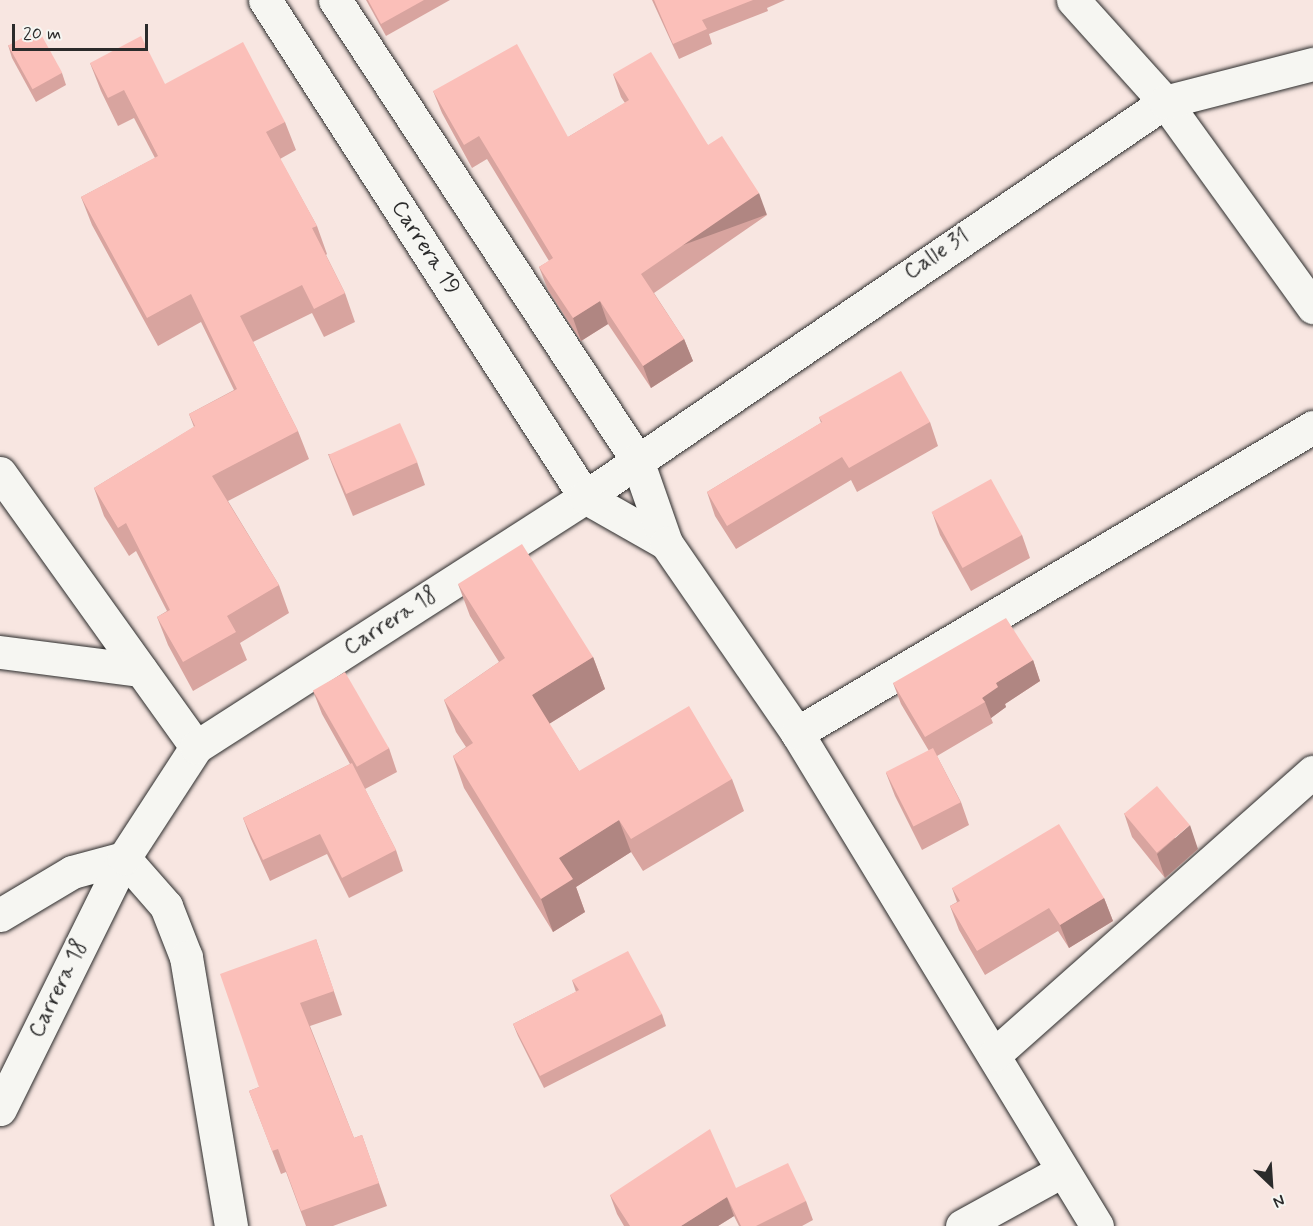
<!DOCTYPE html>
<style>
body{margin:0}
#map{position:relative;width:1313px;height:1226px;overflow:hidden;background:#f8e6e1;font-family:Mynerve,sans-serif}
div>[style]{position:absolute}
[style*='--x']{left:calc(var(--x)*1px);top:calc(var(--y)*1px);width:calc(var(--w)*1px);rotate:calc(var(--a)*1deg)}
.roads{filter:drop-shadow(0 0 2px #2b2b2b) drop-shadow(0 0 2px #2b2b2b)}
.minor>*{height:33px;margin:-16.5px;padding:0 16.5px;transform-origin:16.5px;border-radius:16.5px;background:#f6f6f2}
.wall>*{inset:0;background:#d8a49f}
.shaded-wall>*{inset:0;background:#b08682;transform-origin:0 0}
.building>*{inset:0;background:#fbbfb9;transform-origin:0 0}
span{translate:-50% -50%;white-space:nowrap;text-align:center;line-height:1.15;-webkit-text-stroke:5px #f6f6f2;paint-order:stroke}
.street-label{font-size:22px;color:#2b2b2b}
.north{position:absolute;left:1241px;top:1154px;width:60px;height:60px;-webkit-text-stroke:4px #f6f6f2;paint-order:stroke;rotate:155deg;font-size:16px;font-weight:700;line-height:24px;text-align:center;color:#2b2b2b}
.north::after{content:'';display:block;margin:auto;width:21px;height:27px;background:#2b2b2b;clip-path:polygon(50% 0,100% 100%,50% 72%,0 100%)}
.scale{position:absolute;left:12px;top:24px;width:136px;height:27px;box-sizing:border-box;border:3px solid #2b2b2b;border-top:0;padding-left:8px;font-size:18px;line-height:21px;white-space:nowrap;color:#2b2b2b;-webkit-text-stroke:4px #f6f6f2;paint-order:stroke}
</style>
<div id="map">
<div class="roads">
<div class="minor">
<div style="--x:265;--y:0;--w:591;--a:57.22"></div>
<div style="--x:585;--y:497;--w:93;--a:29.6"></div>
<div style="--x:335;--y:0;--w:550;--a:56.71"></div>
<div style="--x:637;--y:460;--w:88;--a:70.7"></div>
<div style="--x:666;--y:543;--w:231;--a:55.4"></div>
<div style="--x:797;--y:733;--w:577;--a:58.68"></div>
<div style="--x:1073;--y:0;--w:137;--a:48"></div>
<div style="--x:1165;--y:102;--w:253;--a:54.2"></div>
<div style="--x:0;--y:473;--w:337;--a:54.4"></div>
<div style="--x:0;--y:652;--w:142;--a:7.3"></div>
<div style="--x:797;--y:733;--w:600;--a:-30.67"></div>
<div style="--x:0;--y:915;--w:84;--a:-30.8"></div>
<div style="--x:72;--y:872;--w:54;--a:-15.1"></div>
<div style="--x:124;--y:858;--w:64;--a:48.8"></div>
<div style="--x:166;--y:906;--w:55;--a:68.6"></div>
<div style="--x:186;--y:957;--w:273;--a:80.5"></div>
<div style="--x:995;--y:1054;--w:425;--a:-41.6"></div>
<div style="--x:0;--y:1109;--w:280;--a:-63.7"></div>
<div style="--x:124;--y:858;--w:132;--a:-57"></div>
<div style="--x:196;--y:747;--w:462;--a:-32.7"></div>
<div style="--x:585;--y:497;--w:702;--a:-34.26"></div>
<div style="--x:1165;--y:102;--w:153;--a:-14.4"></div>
<div style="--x:962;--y:1226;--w:114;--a:-28.8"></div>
</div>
</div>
<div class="wall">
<div style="clip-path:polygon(366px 0,450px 0,386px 36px)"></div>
<div style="clip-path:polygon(652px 0,785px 0,767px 8px,768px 11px,709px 34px,712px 44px,679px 59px)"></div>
<div style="clip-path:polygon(8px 45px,62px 73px,66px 85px,36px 102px,12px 58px)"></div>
<div style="clip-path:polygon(90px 63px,165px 84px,285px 122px,296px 150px,280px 159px,317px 226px,327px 254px,326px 255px,345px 293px,355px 322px,324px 337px,312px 313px,253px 342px,298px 431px,309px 459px,228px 501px,279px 585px,289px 613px,240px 643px,247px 660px,193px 691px,168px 645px,157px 617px,167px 611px,136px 551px,129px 556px,104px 516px,94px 488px,194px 427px,189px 414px,234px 390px,201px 322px,158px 346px,92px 225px,81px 197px,155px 158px,134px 118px,118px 126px,101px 91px)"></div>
<div style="clip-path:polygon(613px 74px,708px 145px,767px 215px,654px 293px,684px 339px,693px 361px,651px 388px,608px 324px,581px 341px,548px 290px,539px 267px,549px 261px,487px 159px,472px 168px,442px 113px,433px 91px,568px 137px,625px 103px,621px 97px)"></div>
<div style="clip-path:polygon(819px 417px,930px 422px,938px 446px,857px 492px,851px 480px,736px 549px,715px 516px,707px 492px,821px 423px)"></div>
<div style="clip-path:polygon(328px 454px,417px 462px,425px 485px,353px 516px,337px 477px)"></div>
<div style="clip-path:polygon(932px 512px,1022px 535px,1030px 558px,971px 591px,940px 535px)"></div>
<div style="clip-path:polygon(458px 584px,593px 657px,605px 689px,549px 724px,579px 771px,732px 779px,744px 811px,643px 871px,631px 852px,576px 887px,585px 912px,553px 932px,464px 788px,453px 756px,466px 747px,456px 732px,444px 700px,499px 662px,470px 616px)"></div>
<div style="clip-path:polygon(1033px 660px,1040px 681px,1005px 704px,1006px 707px,991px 718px,993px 723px,937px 756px,961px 802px,969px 825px,922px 850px,895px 796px,886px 773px,929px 751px,901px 704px,893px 683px)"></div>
<div style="clip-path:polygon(313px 691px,389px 748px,397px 772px,365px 789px,396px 850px,403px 871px,349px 898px,327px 854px,270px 881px,251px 839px,243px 818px,350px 764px,322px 714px)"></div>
<div style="clip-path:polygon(1124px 813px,1198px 849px,1165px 878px,1132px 837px)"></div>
<div style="clip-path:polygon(952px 888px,1104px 898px,1113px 921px,1069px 948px,1058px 931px,985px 975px,959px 930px,950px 906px,957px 902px)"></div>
<div style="clip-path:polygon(316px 939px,342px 1015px,310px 1026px,354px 1138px,362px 1135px,387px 1206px,333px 1226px,306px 1226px,286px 1172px,281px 1174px,249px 1091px,259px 1087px)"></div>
<div style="clip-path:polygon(572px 980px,662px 1014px,666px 1026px,544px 1088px,518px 1036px,513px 1024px,576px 992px)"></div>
<div style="clip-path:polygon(736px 1188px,806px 1201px,813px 1220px,802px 1226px,739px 1226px,734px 1216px,718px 1226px,624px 1226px,617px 1214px,610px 1195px)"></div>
</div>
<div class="shaded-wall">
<div style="left:759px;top:193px;width:23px;height:143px;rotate:70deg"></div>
<div style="clip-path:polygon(600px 301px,608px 324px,581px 341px,573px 318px)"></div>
<div style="clip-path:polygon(684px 339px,693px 361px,651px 388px,643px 366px)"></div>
<div style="clip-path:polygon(593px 657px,605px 689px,544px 727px,532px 695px)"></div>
<div style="clip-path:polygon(1033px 660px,1040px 681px,1005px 704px,1006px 707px,991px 718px,985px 702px,982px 698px,996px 683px)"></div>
<div style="clip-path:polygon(619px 820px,631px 852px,576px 887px,585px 912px,553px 932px,541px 899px,559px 858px)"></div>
<div style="clip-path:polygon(1190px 825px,1198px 849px,1165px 878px,1157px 854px)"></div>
<div style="clip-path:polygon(1104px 898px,1113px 921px,1069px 948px,1060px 925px)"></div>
<div style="clip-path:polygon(727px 1197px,734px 1216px,718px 1226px,681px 1226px)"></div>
</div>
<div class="building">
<div style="clip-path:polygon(368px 0,424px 0,381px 24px)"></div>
<div style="clip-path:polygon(654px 0,753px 0,702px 20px,707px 29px,673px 44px)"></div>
<div style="left:38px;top:29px;width:50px;height:34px;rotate:61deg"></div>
<div style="clip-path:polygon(141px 36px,165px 84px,243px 42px,285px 122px,266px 132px,317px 226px,312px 228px,345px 293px,314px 309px,302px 285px,240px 316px,298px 431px,212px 476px,279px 585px,227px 616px,236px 632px,183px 662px,157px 617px,170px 610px,126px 523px,118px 528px,94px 488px,195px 426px,189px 414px,237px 389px,191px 294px,147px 318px,81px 197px,158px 156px,124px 90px,108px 98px,90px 63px)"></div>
<div style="clip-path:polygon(517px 44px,568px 137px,629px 100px,613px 74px,651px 52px,708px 145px,722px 136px,759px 193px,641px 274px,684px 339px,643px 366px,600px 301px,573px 318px,539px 267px,553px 258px,479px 136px,464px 145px,433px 91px)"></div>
<div style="clip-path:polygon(901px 371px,930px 422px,849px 468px,842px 457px,727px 526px,707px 492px,822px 422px,819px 417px)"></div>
<div style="left:400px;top:423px;width:43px;height:78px;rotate:66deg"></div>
<div style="left:991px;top:479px;width:64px;height:68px;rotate:61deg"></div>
<div style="clip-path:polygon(522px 544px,593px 657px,532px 695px,579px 771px,689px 706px,732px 779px,631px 839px,619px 820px,559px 858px,573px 879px,541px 899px,453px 756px,473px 743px,444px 700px,505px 658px,458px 584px)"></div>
<div style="clip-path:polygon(1006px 618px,1033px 660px,996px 683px,998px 687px,982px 698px,985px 702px,925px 737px,893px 683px)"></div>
<div style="left:345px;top:672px;width:88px;height:37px;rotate:60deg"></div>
<div style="left:933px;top:748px;width:61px;height:53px;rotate:63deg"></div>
<div style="clip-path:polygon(352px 763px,396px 850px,342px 878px,320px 834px,263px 860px,243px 818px)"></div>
<div style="left:1157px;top:786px;width:51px;height:43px;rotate:50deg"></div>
<div style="clip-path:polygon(1059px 824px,1104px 898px,1060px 925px,1049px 908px,977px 951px,950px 906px,960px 901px,952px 888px)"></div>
<div style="clip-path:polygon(316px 939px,334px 991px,300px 1003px,354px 1138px,362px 1135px,379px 1183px,301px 1211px,278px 1149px,272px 1151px,249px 1091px,259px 1087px,220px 974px)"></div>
<div style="clip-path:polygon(628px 951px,662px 1014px,540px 1076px,513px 1024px,579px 990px,572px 980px)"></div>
<div style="clip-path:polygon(710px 1129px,736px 1188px,788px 1163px,806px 1201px,756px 1226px,741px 1226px,727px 1197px,681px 1226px,630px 1226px,610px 1195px)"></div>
</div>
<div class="street-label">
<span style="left:425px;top:248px;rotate:57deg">Carrera 19</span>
<span style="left:937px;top:255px;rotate:-34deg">Calle 31</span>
<span style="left:391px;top:622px;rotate:-33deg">Carrera 18</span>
<span style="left:59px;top:989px;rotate:-64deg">Carrera 18</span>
</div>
<div class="north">N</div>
<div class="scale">20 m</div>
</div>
